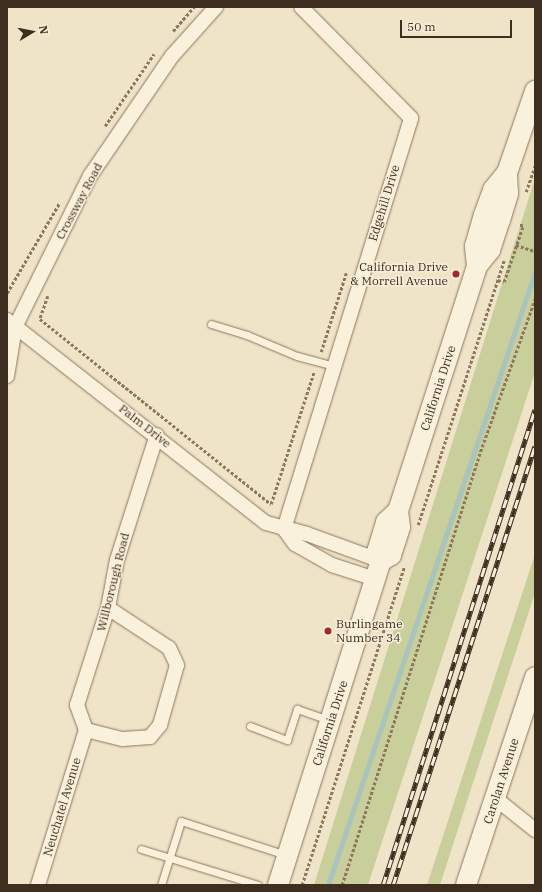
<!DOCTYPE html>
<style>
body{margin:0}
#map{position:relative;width:542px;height:892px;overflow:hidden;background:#f0e4c8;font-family:"IBM Plex Serif",serif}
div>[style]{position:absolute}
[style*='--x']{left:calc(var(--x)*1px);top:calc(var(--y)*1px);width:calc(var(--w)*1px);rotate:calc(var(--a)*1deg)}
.green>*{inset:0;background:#c9cf9b}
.stream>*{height:4.5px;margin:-2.25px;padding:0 2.25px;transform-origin:2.25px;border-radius:2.25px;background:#a9c4bc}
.path>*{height:2.5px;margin-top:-1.25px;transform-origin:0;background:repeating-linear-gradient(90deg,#8d765c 0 3px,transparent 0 5px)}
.roads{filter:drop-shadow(0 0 1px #8d765c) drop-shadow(0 0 1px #8d765c)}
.lane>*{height:7px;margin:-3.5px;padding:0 3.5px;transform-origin:3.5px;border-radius:3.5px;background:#faf1dc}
.street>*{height:14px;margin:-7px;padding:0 7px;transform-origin:7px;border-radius:7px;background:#faf1dc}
.secondary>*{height:20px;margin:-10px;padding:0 10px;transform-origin:10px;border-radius:10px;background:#faf1dc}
.rail>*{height:4.5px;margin-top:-2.25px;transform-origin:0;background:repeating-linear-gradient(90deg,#f7eed8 0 9px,#3d2e20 0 18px);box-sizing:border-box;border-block:1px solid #3d2e20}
.dots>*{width:11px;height:11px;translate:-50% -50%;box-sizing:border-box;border:2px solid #f7eed8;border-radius:50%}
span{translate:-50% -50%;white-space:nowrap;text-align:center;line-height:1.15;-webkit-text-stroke:3px #f7eed8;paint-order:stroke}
.street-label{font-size:12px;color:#3d2e20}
.poi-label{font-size:12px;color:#3d2e20}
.right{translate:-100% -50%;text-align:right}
.left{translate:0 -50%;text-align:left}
.frame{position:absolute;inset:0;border:8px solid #3d2e20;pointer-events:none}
.north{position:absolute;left:12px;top:12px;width:40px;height:40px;-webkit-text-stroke:3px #f7eed8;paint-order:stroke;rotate:80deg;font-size:11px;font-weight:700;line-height:16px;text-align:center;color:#3d2e20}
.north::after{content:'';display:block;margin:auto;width:14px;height:18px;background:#3d2e20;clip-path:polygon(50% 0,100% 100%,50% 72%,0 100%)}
.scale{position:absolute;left:400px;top:20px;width:112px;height:18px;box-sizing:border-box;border:2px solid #3d2e20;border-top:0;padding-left:5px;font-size:12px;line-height:14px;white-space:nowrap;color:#3d2e20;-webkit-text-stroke:3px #f7eed8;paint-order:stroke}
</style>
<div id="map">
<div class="green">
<div style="clip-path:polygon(535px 178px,535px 372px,368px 885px,314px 885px)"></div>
<div style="clip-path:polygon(535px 554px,535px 593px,472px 786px,440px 885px,427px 885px)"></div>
</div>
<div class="stream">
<div style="--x:328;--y:885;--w:647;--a:-71.34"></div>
</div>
<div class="path">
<div style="--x:173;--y:31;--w:32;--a:-49"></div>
<div style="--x:105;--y:126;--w:87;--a:-55.8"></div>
<div style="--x:526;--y:192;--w:28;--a:-71"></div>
<div style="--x:516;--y:245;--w:20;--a:18"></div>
<div style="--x:498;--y:280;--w:6;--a:18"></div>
<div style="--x:504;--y:282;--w:59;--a:-71.3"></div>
<div style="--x:523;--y:226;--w:4;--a:-166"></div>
<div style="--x:7;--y:293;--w:105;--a:-59.8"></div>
<div style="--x:48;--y:296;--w:24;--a:109"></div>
<div style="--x:40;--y:319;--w:296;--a:38.7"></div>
<div style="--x:271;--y:504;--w:139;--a:-72"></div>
<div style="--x:321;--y:352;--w:83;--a:-72.4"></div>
<div style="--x:418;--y:525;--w:278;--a:-72"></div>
<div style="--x:302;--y:885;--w:334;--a:-72.2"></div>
<div style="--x:342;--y:885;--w:460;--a:-72.3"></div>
<div style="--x:482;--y:447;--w:157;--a:-70.3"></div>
</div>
<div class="roads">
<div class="lane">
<div style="--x:211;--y:324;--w:38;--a:17"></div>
<div style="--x:247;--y:335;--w:54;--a:22.8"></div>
<div style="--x:297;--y:356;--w:38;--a:15"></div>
<div style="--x:250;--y:726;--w:40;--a:21"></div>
<div style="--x:287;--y:740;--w:33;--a:-72"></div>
<div style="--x:297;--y:709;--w:34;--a:19"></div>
<div style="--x:141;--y:849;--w:122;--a:17.1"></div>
<div style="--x:161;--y:885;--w:67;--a:-72.6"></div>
<div style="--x:181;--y:821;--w:110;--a:17.9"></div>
</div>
<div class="street">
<div style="--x:7;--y:320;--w:329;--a:38.1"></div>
<div style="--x:266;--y:523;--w:42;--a:15"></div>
<div style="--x:307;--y:534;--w:79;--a:20"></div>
<div style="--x:7;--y:376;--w:50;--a:-80.7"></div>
<div style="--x:15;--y:327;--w:169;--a:-63.6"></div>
<div style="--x:90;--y:176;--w:145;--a:-55.7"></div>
<div style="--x:172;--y:56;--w:66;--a:-48.1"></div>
<div style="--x:284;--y:529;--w:430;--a:-72.8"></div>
<div style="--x:411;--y:118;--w:156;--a:-134.7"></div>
<div style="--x:284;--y:529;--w:19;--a:54"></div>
<div style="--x:295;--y:544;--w:43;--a:29.6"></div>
<div style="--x:332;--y:565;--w:45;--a:18"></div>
<div style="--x:86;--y:730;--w:27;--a:-110"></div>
<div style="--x:77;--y:705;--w:102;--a:-72.3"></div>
<div style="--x:108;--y:608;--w:49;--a:-79.4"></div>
<div style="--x:117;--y:560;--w:131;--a:-72.3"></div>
<div style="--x:86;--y:730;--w:38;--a:14"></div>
<div style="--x:123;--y:739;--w:27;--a:-4"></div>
<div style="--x:150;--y:737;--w:16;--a:-50"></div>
<div style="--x:160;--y:725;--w:62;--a:-74.2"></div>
<div style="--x:177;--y:665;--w:19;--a:-115"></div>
<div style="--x:169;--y:648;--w:73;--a:-146.7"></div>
<div style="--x:495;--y:798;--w:51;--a:38.7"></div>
<div style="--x:38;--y:885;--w:162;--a:-72.8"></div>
</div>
<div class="secondary">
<div style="--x:477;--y:266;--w:20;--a:-96"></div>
<div style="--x:475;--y:246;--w:32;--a:-74"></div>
<div style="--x:484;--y:215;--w:27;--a:-70"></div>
<div style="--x:493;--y:190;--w:22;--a:-51"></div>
<div style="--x:507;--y:173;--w:87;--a:-71.1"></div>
<div style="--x:381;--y:561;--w:12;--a:-31"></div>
<div style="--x:391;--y:555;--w:29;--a:-72"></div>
<div style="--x:400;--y:527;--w:16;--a:-97"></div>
<div style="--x:278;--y:885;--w:340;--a:-72.4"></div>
<div style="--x:381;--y:561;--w:10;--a:-114"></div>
<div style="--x:377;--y:552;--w:31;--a:-73"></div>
<div style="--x:386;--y:522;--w:16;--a:-43"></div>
<div style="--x:398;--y:511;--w:257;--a:-72.1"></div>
<div style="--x:477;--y:266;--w:21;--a:-51"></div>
<div style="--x:490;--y:250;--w:32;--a:-72"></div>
<div style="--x:500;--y:220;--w:28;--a:-73"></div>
<div style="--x:508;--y:193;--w:20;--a:-93"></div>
<div style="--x:466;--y:885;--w:219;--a:-71.6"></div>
</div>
</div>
<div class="rail">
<div style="--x:383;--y:885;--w:499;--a:-72.3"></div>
<div style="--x:393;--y:885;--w:461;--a:-72.1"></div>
</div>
<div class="dots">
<div style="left:456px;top:274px;background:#9e2a2b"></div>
<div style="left:328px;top:631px;background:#9e2a2b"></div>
</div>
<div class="street-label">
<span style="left:79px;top:201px;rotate:-62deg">Crossway Road</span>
<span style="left:384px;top:203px;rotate:-73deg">Edgehill Drive</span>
<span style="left:438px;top:388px;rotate:-72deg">California Drive</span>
<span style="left:145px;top:426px;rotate:38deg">Palm Drive</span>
<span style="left:113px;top:582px;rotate:-76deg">Willborough Road</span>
<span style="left:330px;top:723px;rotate:-72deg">California Drive</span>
<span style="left:501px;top:781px;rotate:-72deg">Carolan Avenue</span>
<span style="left:62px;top:807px;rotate:-73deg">Neuchatel Avenue</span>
</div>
<div class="poi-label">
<span class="right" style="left:448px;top:274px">California Drive<br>&amp; Morrell Avenue</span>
<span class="left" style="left:336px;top:631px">Burlingame<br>Number 34</span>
</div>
<div class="frame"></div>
<div class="north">N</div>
<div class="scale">50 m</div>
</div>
